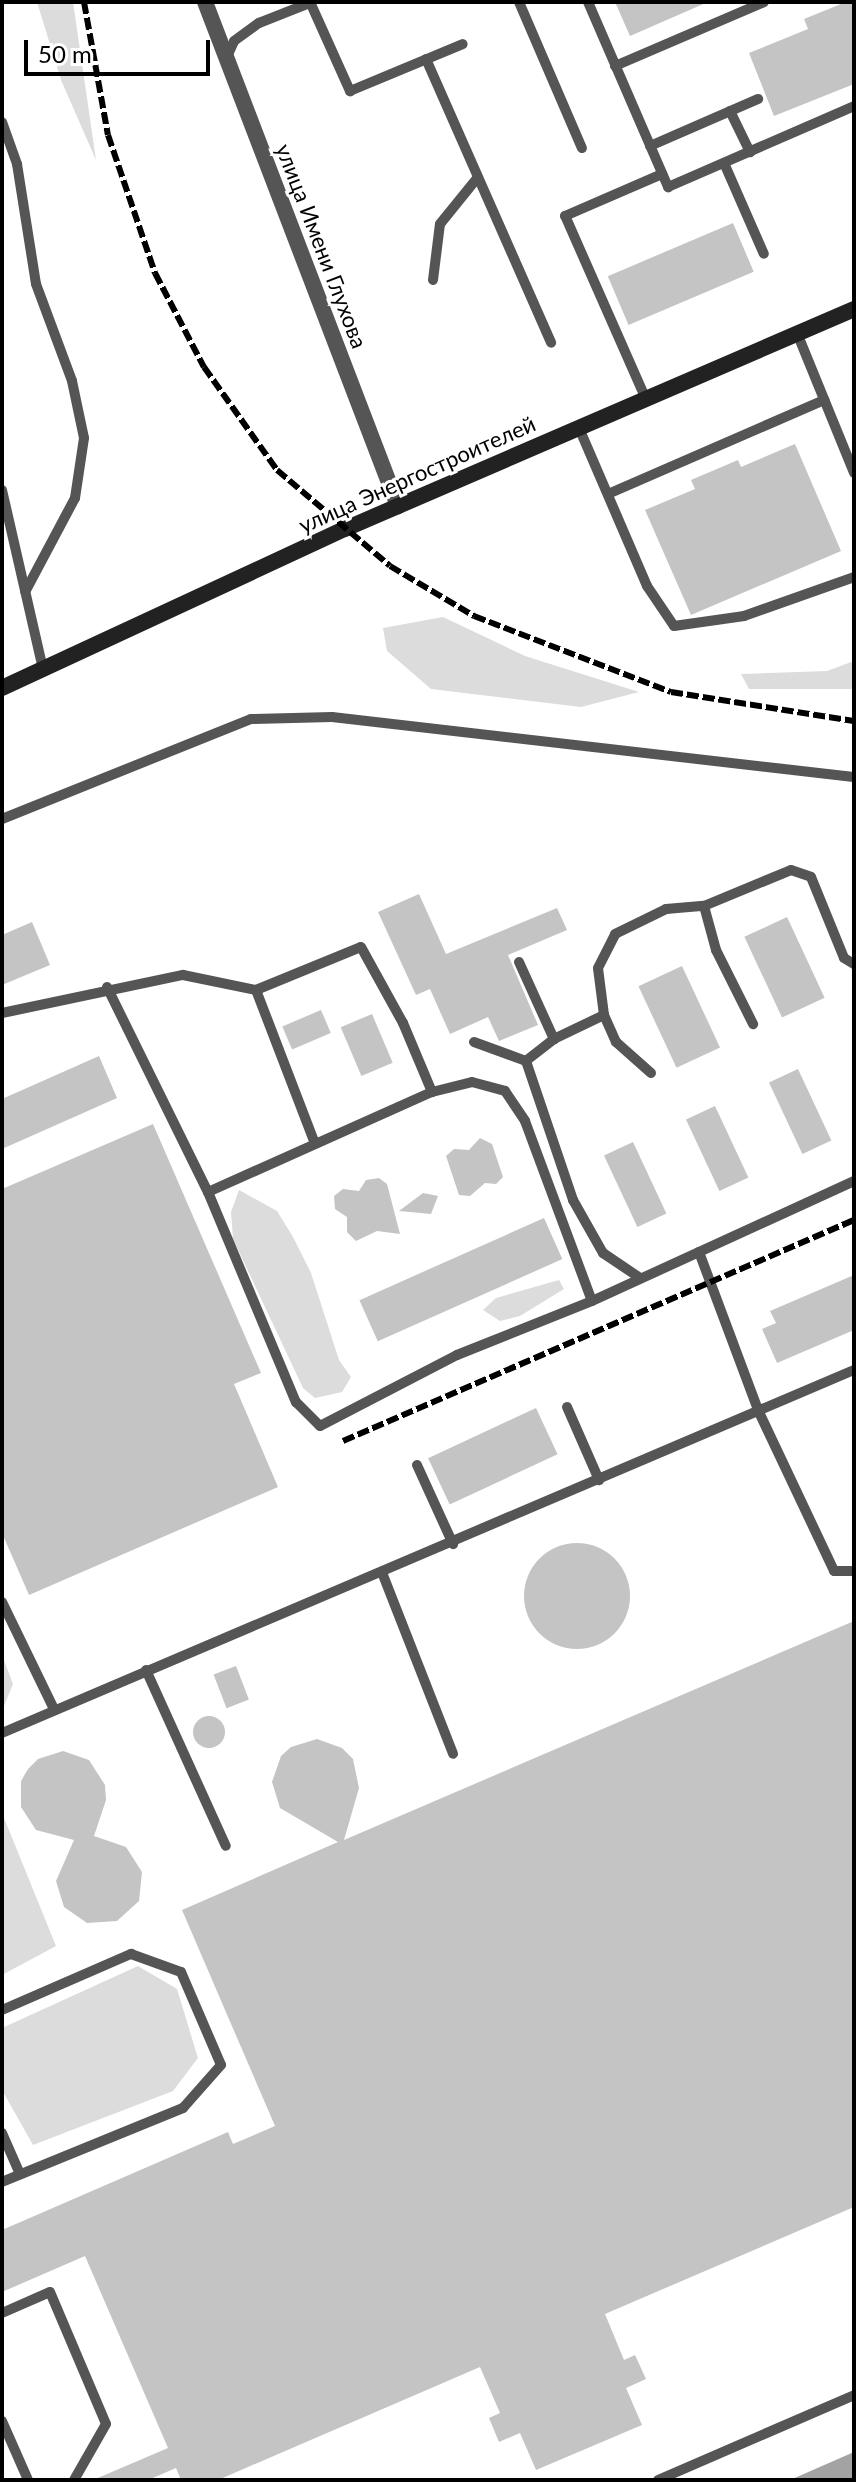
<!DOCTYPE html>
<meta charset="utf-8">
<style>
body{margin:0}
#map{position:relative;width:856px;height:2482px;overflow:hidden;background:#fff;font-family:Lato,sans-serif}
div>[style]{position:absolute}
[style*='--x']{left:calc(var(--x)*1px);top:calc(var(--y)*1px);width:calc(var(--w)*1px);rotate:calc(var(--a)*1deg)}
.green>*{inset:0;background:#dcdcdc}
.water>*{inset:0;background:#a3a3a3}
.building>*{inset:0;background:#c4c4c4;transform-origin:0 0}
.round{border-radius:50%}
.lane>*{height:10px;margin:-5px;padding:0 5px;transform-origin:5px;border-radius:5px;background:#555}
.street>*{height:16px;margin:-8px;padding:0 8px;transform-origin:8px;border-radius:8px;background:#555}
.secondary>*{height:16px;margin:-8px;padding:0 8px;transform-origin:8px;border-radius:8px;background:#222}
.rail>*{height:6px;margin-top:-3px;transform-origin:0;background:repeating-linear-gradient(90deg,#000 0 12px,transparent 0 16px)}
span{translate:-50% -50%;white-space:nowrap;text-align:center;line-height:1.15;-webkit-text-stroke:6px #fff;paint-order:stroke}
.street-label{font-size:22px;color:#000}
.frame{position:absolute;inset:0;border:4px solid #000;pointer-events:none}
.scale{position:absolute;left:24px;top:40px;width:186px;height:36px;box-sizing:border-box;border:4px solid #000;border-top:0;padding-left:10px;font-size:24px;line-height:28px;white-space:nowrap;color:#000;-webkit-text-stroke:6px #fff;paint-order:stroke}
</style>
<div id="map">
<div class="green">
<div style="clip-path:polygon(37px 2px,73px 2px,96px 160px,61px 80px)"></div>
<div style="clip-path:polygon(443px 617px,525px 656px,639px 692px,581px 707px,431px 689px,387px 651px,383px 628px)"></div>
<div style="clip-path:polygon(854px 661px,854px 689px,749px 689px,741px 674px,827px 671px)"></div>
<div style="clip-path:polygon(239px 1190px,277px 1211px,293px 1237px,311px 1273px,339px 1360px,351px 1377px,342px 1392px,315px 1398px,303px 1388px,233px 1239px,231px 1212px)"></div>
<div style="clip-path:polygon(559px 1280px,564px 1289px,520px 1316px,500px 1321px,483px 1310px,496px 1298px)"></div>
<div style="clip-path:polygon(2px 1655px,13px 1684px,2px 1711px)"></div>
<div style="clip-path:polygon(2px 1813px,56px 1946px,2px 1975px)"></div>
<div style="clip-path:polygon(138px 1966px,177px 1989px,198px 2058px,173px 2091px,33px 2145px,2px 2090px,2px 2028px)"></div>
</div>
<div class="water">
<div style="clip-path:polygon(854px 2452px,854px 2480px,790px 2480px)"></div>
</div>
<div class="building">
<div style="clip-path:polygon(615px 2px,708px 2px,630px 36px)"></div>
<div style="clip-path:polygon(846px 2px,854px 2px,854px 84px,774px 116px,749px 53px,808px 29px,804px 19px)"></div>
<div style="left:733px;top:223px;width:53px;height:136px;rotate:67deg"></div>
<div style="clip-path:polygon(795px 444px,841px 551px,691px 615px,645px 510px,695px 489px,691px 480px,738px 460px,741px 467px)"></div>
<div style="clip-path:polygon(419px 894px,446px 954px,557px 908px,567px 930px,508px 955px,538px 1025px,499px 1041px,488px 1017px,450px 1034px,430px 989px,416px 995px,378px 912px)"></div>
<div style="left:787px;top:917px;width:89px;height:47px;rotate:65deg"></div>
<div style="clip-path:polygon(32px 922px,50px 965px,2px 985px,2px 935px)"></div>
<div style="left:682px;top:966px;width:90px;height:48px;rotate:65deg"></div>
<div style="left:321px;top:1010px;width:25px;height:42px;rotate:67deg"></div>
<div style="left:372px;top:1014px;width:53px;height:34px;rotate:67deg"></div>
<div style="clip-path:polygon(99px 1056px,117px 1098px,2px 1149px,2px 1099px)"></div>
<div style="left:798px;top:1069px;width:79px;height:32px;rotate:65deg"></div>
<div style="left:715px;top:1106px;width:79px;height:32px;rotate:65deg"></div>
<div style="clip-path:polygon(153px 1124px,261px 1373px,234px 1384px,278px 1487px,29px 1595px,2px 1533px,2px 1189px)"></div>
<div style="clip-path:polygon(480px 1138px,492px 1144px,503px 1177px,496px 1184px,485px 1183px,470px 1196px,459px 1195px,446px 1156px,454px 1149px,469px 1150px)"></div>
<div style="left:633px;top:1142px;width:79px;height:32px;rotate:65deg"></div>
<div style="clip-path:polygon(379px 1178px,387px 1184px,400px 1234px,377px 1231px,356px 1241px,347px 1232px,347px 1217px,335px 1209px,334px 1196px,343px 1189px,359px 1191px,366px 1180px)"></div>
<div style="clip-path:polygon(423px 1193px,438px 1196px,431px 1214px,399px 1211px)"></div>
<div style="left:544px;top:1218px;width:45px;height:202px;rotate:66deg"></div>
<div style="clip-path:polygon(854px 1275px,854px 1330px,777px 1363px,762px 1329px,776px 1323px,770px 1311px)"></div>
<div style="left:536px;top:1408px;width:51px;height:119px;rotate:65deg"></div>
<div class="round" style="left:524px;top:1543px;width:106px;height:106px"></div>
<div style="clip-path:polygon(854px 1621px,854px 2207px,605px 2314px,624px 2360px,635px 2355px,646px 2379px,626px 2388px,642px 2425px,536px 2470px,520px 2433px,499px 2442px,489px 2418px,500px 2413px,480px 2367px,218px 2480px,181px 2480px,176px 2468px,148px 2480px,93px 2480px,168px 2448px,85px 2256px,2px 2292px,2px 2230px,228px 2132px,233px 2144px,275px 2126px,182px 1910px,338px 1842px,280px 1808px,272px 1782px,281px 1756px,291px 1747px,317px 1739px,342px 1748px,353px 1759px,359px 1788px,344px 1840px)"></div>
<div style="left:236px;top:1666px;width:36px;height:24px;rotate:69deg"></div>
<div class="round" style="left:193px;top:1716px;width:32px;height:32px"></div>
<div style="clip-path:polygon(63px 1751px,89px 1760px,105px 1785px,106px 1800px,94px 1836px,126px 1847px,142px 1872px,139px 1901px,117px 1921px,87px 1923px,64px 1907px,56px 1881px,74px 1840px,36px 1830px,21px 1807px,21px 1781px,28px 1769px,38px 1759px)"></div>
</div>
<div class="lane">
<div style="--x:310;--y:2;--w:98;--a:65.8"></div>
<div style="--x:350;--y:91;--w:122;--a:-22.6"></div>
<div style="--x:519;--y:2;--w:159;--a:66.7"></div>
<div style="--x:588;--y:2;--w:202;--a:66.6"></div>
<div style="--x:668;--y:187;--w:203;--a:-23.5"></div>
<div style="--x:227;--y:57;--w:17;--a:-66"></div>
<div style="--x:234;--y:41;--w:31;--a:-36"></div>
<div style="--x:259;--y:23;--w:57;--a:-21.6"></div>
<div style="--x:426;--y:59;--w:310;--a:66.2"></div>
<div style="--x:615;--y:66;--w:162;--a:-23.2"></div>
<div style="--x:730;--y:111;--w:46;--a:64"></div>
<div style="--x:2;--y:122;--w:45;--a:70.3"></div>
<div style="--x:17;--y:164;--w:121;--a:81"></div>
<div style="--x:36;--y:284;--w:103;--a:69.6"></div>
<div style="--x:72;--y:381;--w:58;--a:78.1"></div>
<div style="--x:84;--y:438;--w:61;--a:98.5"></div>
<div style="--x:75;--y:498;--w:106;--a:118"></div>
<div style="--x:650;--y:146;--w:118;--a:-23.5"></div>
<div style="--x:724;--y:163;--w:99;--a:66.3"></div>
<div style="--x:433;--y:280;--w:56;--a:-82.9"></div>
<div style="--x:440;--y:224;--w:60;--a:-51"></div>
<div style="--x:797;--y:333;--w:151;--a:67.8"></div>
<div style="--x:645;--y:397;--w:198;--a:-113.8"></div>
<div style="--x:565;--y:216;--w:106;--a:-23.4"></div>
<div style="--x:579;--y:428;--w:172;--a:66.7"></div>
<div style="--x:647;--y:586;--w:48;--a:56"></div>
<div style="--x:674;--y:626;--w:71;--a:-8.1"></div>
<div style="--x:744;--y:616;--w:117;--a:-19.5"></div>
<div style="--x:2;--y:490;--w:184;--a:77.1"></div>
<div style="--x:608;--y:494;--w:236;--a:-23.5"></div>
<div style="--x:2;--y:819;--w:268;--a:-21.9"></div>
<div style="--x:251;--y:719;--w:81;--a:-1.4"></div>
<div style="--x:332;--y:717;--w:525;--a:6.56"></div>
<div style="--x:704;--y:906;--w:46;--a:74.7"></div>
<div style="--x:716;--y:950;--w:83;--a:63.4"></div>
<div style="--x:519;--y:962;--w:85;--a:65.6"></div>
<div style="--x:107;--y:987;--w:229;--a:63.8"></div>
<div style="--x:208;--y:1192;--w:228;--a:67.3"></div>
<div style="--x:296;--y:1402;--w:34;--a:45"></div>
<div style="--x:320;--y:1426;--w:154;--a:-27.4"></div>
<div style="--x:457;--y:1355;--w:145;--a:-21.8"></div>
<div style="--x:592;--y:1301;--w:288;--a:-24.6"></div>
<div style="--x:256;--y:990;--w:162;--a:69"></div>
<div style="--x:2;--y:1013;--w:185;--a:-11.9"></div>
<div style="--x:183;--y:975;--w:75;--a:11.6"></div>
<div style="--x:256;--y:990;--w:113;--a:-22.3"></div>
<div style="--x:361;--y:947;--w:87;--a:61.1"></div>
<div style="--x:403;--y:1023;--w:75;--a:67.2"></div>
<div style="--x:604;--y:1015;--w:55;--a:154.4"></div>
<div style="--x:554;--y:1039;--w:36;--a:142"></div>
<div style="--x:526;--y:1061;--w:147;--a:71.3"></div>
<div style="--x:573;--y:1200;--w:61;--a:60.5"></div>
<div style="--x:603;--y:1253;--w:45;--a:34"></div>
<div style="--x:474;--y:1042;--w:55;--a:20.1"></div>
<div style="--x:651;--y:1073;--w:47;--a:-138.5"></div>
<div style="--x:616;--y:1042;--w:30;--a:-114"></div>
<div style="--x:604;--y:1015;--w:47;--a:-97.3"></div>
<div style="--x:598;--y:968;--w:38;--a:-63"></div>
<div style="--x:615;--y:934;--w:57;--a:-26.1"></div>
<div style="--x:666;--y:909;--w:38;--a:-5"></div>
<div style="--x:704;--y:906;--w:94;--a:-22.5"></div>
<div style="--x:791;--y:870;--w:21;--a:19"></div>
<div style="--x:811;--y:877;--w:87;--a:67.8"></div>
<div style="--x:844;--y:958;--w:12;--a:31"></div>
<div style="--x:208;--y:1192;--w:245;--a:-24.1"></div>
<div style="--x:432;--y:1092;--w:41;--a:-14"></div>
<div style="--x:472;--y:1082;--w:34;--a:15"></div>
<div style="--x:505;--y:1091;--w:36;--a:56"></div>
<div style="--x:525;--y:1121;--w:192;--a:69.6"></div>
<div style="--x:699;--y:1252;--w:169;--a:69.5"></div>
<div style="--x:758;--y:1410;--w:178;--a:64.7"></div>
<div style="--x:834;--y:1571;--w:20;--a:0"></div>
<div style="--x:567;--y:1407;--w:80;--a:66.3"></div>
<div style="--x:417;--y:1465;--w:87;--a:65.5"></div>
<div style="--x:383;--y:1575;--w:192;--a:68.6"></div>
<div style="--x:2;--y:1602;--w:117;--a:64.1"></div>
<div style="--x:146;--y:1670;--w:193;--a:65.6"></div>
<div style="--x:2;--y:1733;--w:926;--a:-23.08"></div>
<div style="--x:2;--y:2010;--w:141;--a:-23.5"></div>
<div style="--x:131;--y:1954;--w:53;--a:19.8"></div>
<div style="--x:181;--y:1972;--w:101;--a:66.7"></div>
<div style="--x:221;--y:2065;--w:57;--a:131.5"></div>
<div style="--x:183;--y:2108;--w:196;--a:157.8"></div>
<div style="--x:2;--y:2133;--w:45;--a:66.3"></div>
<div style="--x:2;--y:2313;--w:52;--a:-23.6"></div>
<div style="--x:50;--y:2292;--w:143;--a:67"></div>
<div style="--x:106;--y:2424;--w:64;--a:119.7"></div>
<div style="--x:2;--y:2421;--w:64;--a:66.2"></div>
<div style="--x:658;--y:2480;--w:214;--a:-23.4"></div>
</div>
<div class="street">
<div style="--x:205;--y:2;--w:540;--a:69.05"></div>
</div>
<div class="secondary">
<div style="--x:2;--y:688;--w:378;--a:-24.9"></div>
<div style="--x:345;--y:529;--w:555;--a:-23.37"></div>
</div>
<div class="rail">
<div style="--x:84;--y:2;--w:135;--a:79.8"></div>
<div style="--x:108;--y:135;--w:146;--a:71.2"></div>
<div style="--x:155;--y:273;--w:106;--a:62.5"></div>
<div style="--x:204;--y:367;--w:126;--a:54.7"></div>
<div style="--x:277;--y:470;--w:148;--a:40.3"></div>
<div style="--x:390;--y:566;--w:98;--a:30.8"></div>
<div style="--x:474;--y:616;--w:211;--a:21.1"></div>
<div style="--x:671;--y:692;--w:185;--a:9"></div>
<div style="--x:343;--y:1441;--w:557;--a:-23.39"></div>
</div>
<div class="street-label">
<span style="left:322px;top:246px;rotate:69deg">улица Имени Глухова</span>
<span style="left:417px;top:474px;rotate:-24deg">улица Энергостроителей</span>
</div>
<div class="frame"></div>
<div class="scale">50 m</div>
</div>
